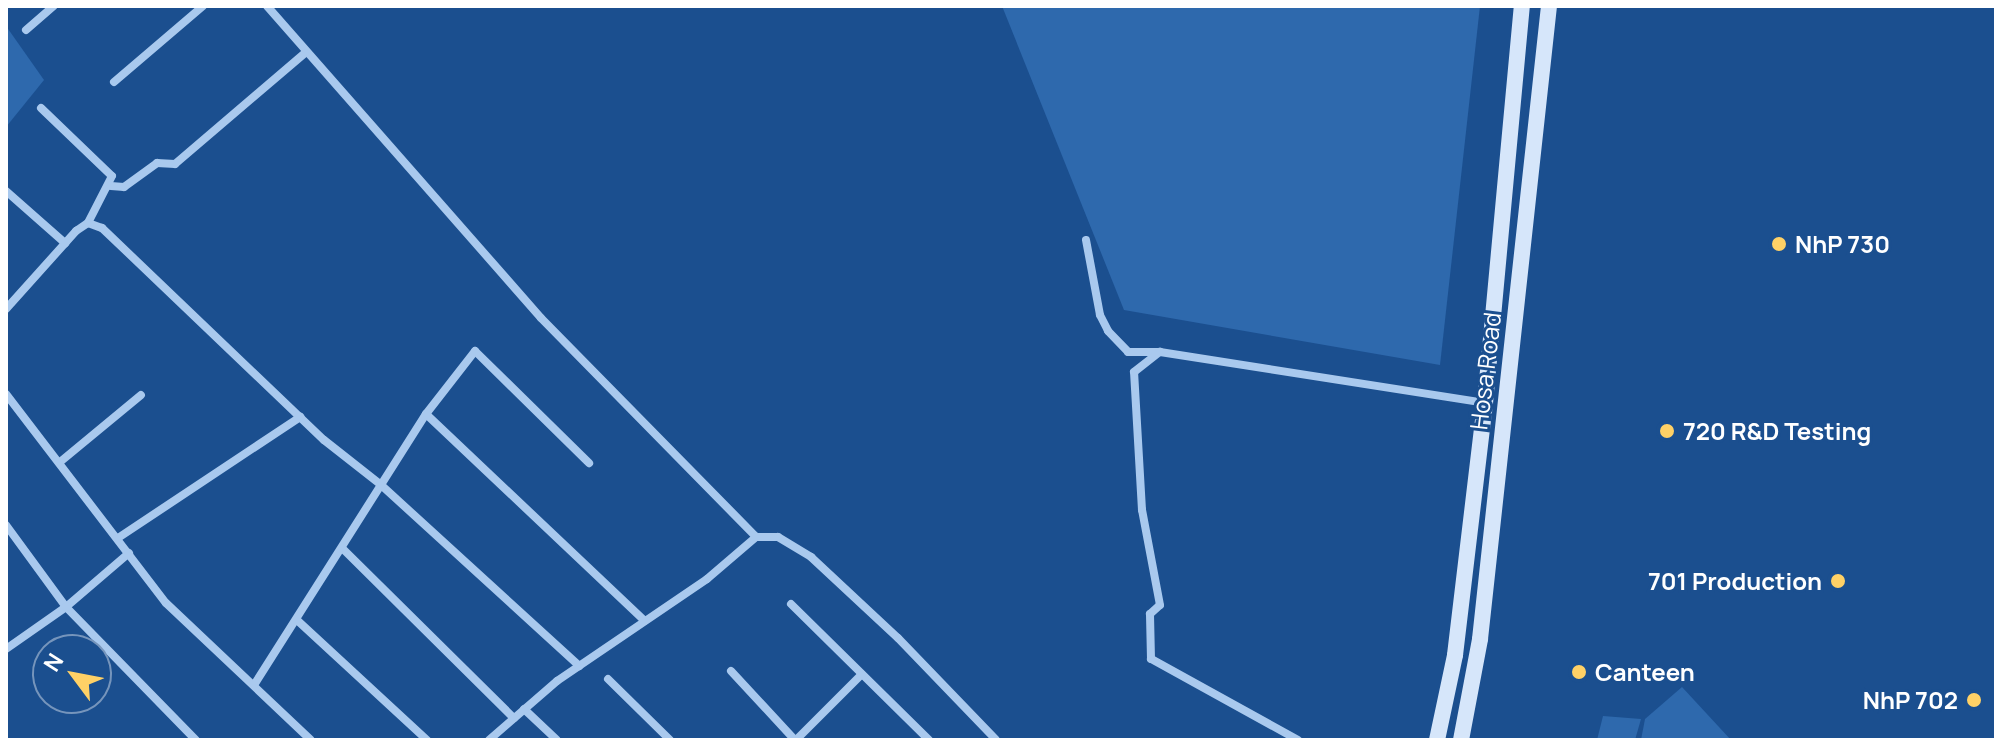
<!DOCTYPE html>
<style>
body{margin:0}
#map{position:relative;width:2002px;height:746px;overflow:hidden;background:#1b4f8f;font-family:Manrope,sans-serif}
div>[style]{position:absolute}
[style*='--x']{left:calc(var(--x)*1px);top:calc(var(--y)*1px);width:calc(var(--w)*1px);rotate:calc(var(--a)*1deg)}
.green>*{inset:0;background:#2e69ad}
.minor>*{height:8px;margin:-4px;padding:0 4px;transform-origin:4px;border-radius:4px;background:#a9c9ee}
.secondary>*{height:16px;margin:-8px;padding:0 8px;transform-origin:8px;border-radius:8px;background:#d6e6fa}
.dots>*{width:22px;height:22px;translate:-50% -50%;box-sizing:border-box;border:4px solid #1b4f8f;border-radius:50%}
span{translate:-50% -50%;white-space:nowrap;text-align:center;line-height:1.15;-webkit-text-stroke:6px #1b4f8f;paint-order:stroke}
.poi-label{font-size:24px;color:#fff;font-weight:700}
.left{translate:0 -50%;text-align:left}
.right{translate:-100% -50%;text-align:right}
.street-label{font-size:24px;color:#fff}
.frame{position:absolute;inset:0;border:8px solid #fff;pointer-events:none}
.north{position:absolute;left:32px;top:634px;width:80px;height:80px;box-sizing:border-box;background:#1b4f8f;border:2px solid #7695bc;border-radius:50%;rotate:302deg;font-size:22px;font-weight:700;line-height:32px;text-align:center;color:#fff}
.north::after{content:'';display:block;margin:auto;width:28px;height:36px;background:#ffd166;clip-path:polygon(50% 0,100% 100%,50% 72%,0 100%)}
</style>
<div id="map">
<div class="green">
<div style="clip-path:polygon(1002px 6px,1480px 6px,1440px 365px,1124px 310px)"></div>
<div style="clip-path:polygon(6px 26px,44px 80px,6px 127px)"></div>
<div style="clip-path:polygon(1682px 687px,1731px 740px,1641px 740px,1645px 719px)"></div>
<div style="clip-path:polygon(1603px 716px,1641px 719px,1635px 740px,1597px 740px)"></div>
</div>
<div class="minor">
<div style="--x:267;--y:6;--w:415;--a:48.7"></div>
<div style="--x:541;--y:318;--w:307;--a:45.5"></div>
<div style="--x:26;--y:30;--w:37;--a:-41"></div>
<div style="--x:114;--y:82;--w:117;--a:-40.5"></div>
<div style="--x:41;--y:108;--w:98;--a:43.8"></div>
<div style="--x:112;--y:176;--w:53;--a:117.1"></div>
<div style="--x:111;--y:186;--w:13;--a:4"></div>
<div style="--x:124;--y:187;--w:41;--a:-36"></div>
<div style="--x:157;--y:163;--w:18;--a:3"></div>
<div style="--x:175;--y:164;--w:170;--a:-40.5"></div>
<div style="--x:6;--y:191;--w:79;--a:41.4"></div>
<div style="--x:1086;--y:240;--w:76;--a:79.4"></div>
<div style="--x:1100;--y:315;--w:18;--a:63"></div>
<div style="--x:1108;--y:331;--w:29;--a:46"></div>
<div style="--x:1128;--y:352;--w:32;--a:0"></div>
<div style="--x:6;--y:309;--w:105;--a:-48.1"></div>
<div style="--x:76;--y:231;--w:14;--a:-34"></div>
<div style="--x:88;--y:223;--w:15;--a:20"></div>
<div style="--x:102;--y:228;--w:307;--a:43.7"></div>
<div style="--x:324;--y:440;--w:71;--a:38.2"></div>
<div style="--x:380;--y:484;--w:270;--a:42.4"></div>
<div style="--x:6;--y:394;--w:263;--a:52.6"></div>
<div style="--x:166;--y:603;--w:199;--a:43.4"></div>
<div style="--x:426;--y:414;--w:301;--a:43.4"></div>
<div style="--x:60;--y:462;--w:105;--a:-39.6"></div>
<div style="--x:6;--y:525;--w:102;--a:53.8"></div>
<div style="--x:66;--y:607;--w:186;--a:45.7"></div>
<div style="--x:118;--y:538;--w:219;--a:-33.6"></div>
<div style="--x:342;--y:548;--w:242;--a:44.7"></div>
<div style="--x:791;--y:604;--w:194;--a:44.6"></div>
<div style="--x:298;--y:621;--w:176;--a:42.7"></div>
<div style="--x:6;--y:649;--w:73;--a:-35"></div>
<div style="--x:66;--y:607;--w:83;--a:-40.6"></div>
<div style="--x:731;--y:671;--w:94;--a:47.2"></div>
<div style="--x:608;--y:679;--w:87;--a:44.5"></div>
<div style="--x:254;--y:685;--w:321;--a:-57.6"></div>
<div style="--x:426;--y:414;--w:80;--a:-52.1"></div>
<div style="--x:475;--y:351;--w:160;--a:44.5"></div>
<div style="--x:524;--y:709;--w:45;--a:43.2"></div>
<div style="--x:489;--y:740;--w:90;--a:-40.9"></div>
<div style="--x:557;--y:681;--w:181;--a:-34.2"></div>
<div style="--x:707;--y:579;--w:65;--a:-40.6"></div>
<div style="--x:756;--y:537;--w:22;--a:0"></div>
<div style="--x:778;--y:537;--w:39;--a:31"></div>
<div style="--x:811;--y:557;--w:119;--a:43"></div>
<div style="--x:898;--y:638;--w:141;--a:46.1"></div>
<div style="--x:796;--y:740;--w:93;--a:-45"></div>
<div style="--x:1298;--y:740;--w:168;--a:-151.1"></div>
<div style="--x:1151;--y:659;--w:45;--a:-91.3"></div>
<div style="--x:1150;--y:614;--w:13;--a:-42"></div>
<div style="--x:1160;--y:605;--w:97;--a:-100.7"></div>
<div style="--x:1142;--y:510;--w:138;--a:-93.3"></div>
<div style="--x:1134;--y:372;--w:33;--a:-38"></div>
<div style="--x:1160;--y:352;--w:329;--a:8.9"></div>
</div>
<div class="secondary">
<div style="--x:1437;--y:740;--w:87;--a:-78"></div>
<div style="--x:1455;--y:655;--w:254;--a:-83.2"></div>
<div style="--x:1485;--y:403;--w:399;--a:-84.7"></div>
<div style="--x:1461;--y:740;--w:103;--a:-79.3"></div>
<div style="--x:1480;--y:639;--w:637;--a:-83.78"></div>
</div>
<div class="dots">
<div style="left:1779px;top:244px;background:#ffd166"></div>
<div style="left:1667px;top:431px;background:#ffd166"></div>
<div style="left:1838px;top:581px;background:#ffd166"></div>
<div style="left:1579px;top:672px;background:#ffd166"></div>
<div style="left:1974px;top:700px;background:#ffd166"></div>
</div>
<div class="poi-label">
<span class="left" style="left:1795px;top:244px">NhP 730</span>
<span class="left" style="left:1683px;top:431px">720 R&amp;D Testing</span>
<span class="right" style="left:1822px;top:581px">701 Production</span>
<span class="left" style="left:1595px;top:672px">Canteen</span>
<span class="right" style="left:1958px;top:700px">NhP 702</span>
</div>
<div class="street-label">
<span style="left:1485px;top:371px;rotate:-83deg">Hosa Road</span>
</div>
<div class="frame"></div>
<div class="north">N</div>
</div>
